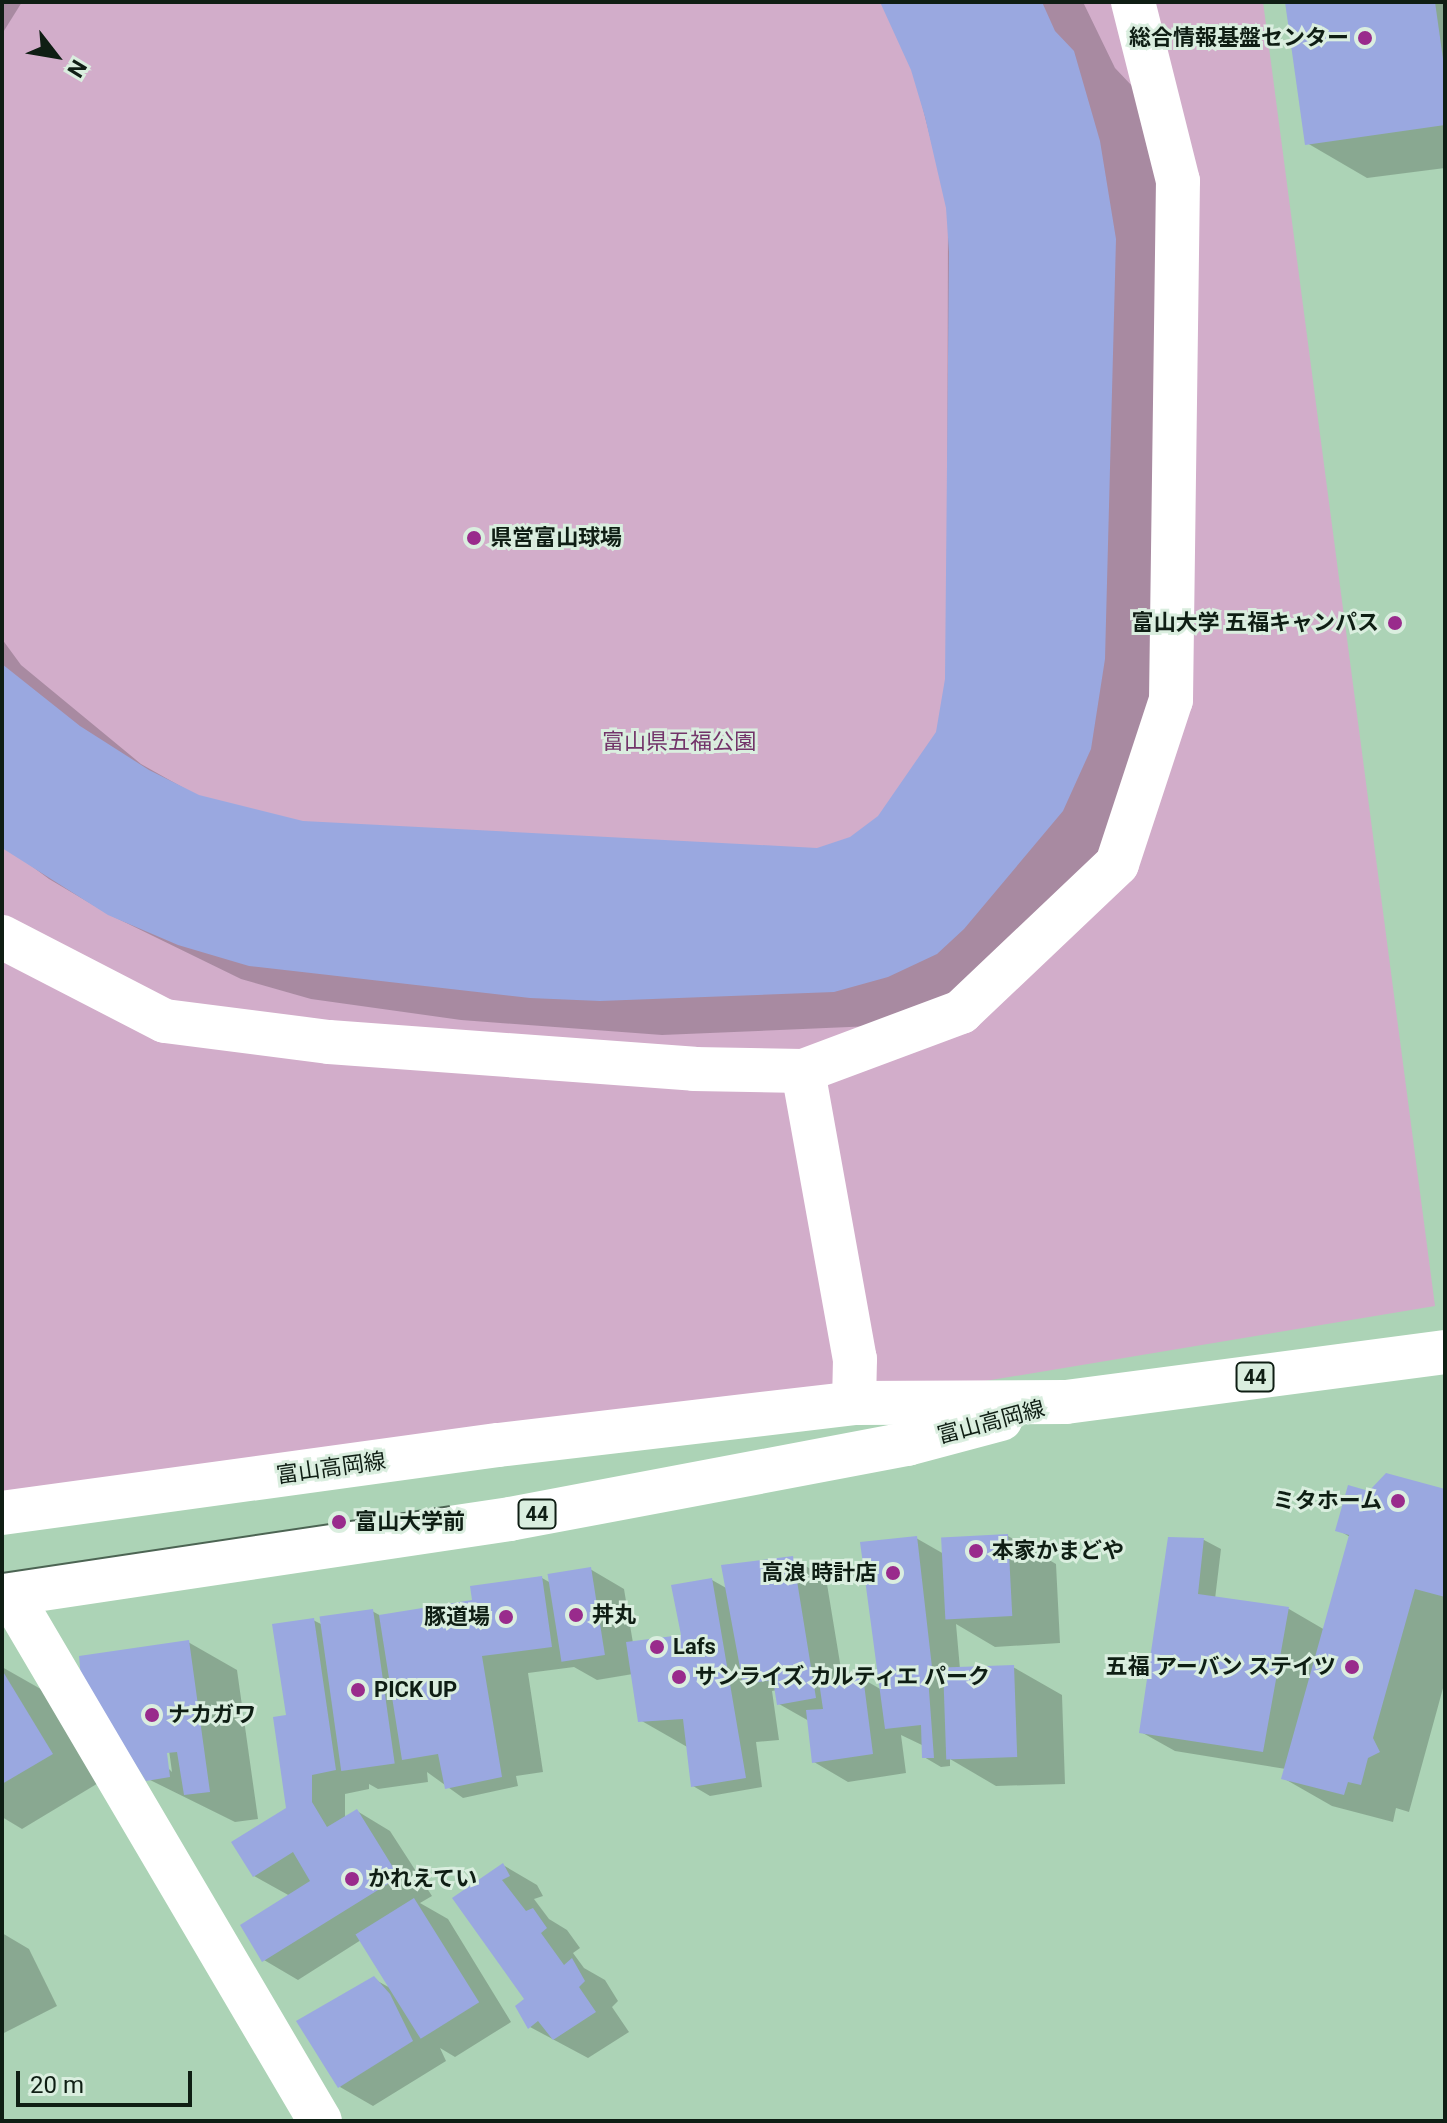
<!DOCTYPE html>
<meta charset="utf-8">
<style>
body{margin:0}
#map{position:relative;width:1447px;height:2123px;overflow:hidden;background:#acd3b6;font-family:Roboto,"Noto Sans JP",sans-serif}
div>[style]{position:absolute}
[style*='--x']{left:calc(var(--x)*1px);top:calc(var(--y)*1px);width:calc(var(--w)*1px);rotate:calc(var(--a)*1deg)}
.green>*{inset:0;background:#d2adca}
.shadow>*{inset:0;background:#0003}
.building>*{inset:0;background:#9aa8e0;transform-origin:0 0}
.minor>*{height:44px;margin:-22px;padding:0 22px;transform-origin:22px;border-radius:22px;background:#fff}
.major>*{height:44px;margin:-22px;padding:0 22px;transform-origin:22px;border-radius:22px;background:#fff}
.tram>*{height:2px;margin:-1px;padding:0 1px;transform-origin:1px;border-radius:1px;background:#4c6453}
.dots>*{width:22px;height:22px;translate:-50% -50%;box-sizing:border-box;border:4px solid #daeedf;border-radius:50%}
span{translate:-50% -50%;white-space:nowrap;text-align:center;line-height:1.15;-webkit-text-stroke:6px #daeedf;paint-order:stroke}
.shield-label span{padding:2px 6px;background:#daeedf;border:2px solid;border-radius:6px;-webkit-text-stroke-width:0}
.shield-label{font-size:20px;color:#0f1e14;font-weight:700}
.poi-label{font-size:22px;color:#0f1e14;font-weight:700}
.right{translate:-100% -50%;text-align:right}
.left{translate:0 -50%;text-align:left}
.park-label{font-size:22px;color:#723369}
.street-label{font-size:22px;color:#0f1e14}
.frame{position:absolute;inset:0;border:4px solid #0f1e14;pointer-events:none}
.north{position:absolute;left:16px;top:16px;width:80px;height:80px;-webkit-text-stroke:6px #daeedf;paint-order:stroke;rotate:121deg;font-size:22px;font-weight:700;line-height:32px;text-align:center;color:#0f1e14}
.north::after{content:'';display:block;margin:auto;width:28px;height:36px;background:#0f1e14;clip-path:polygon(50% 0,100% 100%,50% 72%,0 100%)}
.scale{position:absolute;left:16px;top:2071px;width:176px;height:36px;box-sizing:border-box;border:4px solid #0f1e14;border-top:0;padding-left:10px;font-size:24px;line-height:28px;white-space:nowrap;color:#0f1e14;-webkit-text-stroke:6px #daeedf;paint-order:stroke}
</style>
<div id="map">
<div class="green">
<div style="clip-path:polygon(2px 2px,1263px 2px,1435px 1306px,854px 1403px,2px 1515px)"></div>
</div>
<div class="shadow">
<div style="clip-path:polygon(2px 2px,22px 2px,2px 34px)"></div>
<div style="clip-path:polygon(882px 2px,1083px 2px,1115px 68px,1134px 88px,1160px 177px,1151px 784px,998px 988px,896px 1025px,662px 1035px,461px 1020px,311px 999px,241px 979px,110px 915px,49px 879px,2px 844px,2px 639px,21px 665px,141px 764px,198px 796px,303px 822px,818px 850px,851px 839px,879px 817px,938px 733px,947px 679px,948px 208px,913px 69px)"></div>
<div style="clip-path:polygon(1287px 2px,1445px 2px,1445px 168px,1367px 178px,1307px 143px)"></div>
<div style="clip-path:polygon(1445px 1492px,1445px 1681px,1409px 1812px,1396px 1808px,1393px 1822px,1332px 1806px,1283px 1778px,1286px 1769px,1175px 1751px,1141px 1732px,1170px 1539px,1204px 1540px,1221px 1549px,1215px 1599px,1289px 1609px,1325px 1630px,1350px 1537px,1338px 1530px,1370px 1494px)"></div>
<div style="clip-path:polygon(1008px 1536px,1056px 1564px,1060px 1643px,995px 1647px,956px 1624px,960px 1669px,1013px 1667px,1062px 1695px,1065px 1784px,996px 1786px,950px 1759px,950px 1766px,941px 1767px,924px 1757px,924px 1746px,901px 1735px,906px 1773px,848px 1782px,814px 1762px,809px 1721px,779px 1704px,777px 1690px,772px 1691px,779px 1740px,756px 1742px,762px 1787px,710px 1796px,693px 1786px,689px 1748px,640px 1720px,633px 1674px,597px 1680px,574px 1667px,528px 1673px,543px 1772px,516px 1776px,518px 1786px,463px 1798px,427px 1772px,428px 1782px,378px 1789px,369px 1784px,369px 1789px,345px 1794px,345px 1818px,357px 1811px,390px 1831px,432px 1896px,420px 1903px,448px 1919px,511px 2022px,455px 2057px,440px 2048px,446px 2061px,373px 2106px,340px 2087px,374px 1979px,392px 1989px,361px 1940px,298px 1980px,264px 1960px,290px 1896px,254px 1876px,289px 1809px,288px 1717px,313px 1620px,323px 1625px,372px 1611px,383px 1617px,475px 1602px,542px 1578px,551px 1583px,590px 1569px,624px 1589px,633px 1643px,684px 1637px,712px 1580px,728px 1589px,792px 1558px,826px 1578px,843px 1681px,863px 1679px,882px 1690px,916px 1538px,944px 1554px)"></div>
<div style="clip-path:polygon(evenodd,188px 1642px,237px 1670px,258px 1819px,235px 1822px,148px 1779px,188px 1642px,164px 1743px,168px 1743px,172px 1772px,167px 1767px,164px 1743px)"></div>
<div style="clip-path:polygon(2px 1667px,46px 1692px,100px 1782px,22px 1829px,2px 1817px)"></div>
<div style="clip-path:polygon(503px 1865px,537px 1885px,543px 1896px,534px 1899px,549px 1919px,567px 1930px,580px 1948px,573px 1953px,584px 1968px,605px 1980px,618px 2001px,612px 2007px,629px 2032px,588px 2058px,530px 2027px,527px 1999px,455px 1899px)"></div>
<div style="clip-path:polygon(2px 1933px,29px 1949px,57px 2006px,2px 2034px)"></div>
</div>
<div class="building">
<div style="clip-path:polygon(880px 2px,1042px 2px,1055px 31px,1074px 51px,1100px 141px,1116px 239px,1105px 659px,1091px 749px,1063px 811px,964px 929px,937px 954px,888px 977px,834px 992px,600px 1001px,530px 998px,249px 966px,178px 945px,108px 915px,2px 848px,2px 664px,80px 726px,149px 770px,199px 795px,303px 821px,817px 848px,850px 837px,878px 816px,936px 732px,945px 679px,949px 252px,946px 208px,925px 117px,911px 70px)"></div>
<div style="clip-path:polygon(1285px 2px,1435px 2px,1445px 73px,1445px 125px,1305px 145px)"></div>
<div style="clip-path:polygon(1386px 1473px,1445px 1489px,1445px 1597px,1415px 1589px,1373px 1738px,1380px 1752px,1368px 1758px,1361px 1785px,1348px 1782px,1344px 1795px,1281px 1779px,1349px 1535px,1335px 1531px,1348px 1485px,1369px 1491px)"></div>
<div style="left:1008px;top:1534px;width:82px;height:67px;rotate:87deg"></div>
<div style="clip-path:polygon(917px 1536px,933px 1676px,928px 1677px,934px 1758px,922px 1758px,921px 1725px,885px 1729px,860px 1542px)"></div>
<div style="clip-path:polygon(1168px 1537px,1204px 1538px,1198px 1594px,1289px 1607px,1263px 1752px,1139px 1733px)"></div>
<div style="clip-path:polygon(793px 1556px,816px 1698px,777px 1705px,773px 1680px,743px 1684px,721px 1565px)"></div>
<div style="left:591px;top:1567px;width:89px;height:44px;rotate:81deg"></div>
<div style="clip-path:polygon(542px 1576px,552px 1647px,482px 1656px,502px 1777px,445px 1789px,438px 1754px,402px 1760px,379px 1615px,472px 1600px,470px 1586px)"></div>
<div style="clip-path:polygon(712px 1578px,746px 1778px,691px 1787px,683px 1719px,638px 1722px,626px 1642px,681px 1635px,671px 1585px)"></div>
<div style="left:373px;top:1609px;width:156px;height:54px;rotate:82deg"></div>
<div style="clip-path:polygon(314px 1618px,336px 1770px,312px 1775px,312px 1802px,327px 1827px,357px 1809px,399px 1877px,262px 1962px,240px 1925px,310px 1881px,293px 1852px,253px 1877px,231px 1842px,286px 1808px,273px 1717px,286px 1715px,272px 1624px)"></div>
<div style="clip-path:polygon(189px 1640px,210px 1792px,184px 1795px,177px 1752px,167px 1753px,170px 1777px,146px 1781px,81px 1678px,79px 1656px)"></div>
<div style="left:1014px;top:1665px;width:92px;height:71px;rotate:88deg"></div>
<div style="clip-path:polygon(2px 1670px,53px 1754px,2px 1784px)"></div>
<div style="clip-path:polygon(863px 1676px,873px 1754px,812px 1763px,806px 1710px,823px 1709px,819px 1682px)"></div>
<div style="clip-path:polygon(503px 1863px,510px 1876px,502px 1880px,526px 1911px,533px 1908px,547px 1928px,541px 1933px,564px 1965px,572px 1958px,585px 1981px,579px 1987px,596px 2012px,553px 2040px,538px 2021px,528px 2029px,515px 2006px,524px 1999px,452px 1898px)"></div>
<div style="left:414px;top:1898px;width:123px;height:69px;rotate:58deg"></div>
<div style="clip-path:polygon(374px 1976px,390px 1994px,413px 2041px,338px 2088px,296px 2021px)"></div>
</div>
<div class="minor">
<div style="--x:2;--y:937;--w:183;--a:27.3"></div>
<div style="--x:165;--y:1021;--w:165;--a:7.3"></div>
<div style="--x:329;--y:1042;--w:366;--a:4.2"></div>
<div style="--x:694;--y:1069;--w:109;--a:1.1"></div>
<div style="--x:803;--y:1071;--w:169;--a:-20.5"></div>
<div style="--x:961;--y:1012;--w:215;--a:-43.5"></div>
<div style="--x:1117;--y:864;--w:173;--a:-71.8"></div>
<div style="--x:1171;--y:700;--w:519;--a:-89.23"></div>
<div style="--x:1178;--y:181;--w:185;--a:-104.1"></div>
<div style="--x:803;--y:1071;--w:293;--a:79.8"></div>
<div style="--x:855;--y:1359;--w:44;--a:91.3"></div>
<div style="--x:10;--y:1594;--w:611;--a:59.53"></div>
</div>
<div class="major">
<div style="--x:2;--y:1513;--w:501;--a:-7.81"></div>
<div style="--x:498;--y:1445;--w:358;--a:-6.7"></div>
<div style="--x:854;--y:1403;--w:212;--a:-0.3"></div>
<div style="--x:1066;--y:1402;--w:382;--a:-7.5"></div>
<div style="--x:2;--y:1595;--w:514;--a:-8.51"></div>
<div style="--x:510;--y:1519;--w:404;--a:-10.7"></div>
<div style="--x:907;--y:1444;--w:97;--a:-14.9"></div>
</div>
<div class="tram">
<div style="--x:2;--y:1573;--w:452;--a:-8.5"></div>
</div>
<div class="dots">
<div style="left:1365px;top:38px;background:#992b8c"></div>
<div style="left:474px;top:538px;background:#992b8c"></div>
<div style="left:1395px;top:623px;background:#992b8c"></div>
<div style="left:1398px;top:1501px;background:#992b8c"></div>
<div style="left:339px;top:1522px;background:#992b8c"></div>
<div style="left:976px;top:1551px;background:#992b8c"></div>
<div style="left:893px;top:1573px;background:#992b8c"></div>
<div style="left:576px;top:1615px;background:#992b8c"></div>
<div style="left:506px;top:1617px;background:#992b8c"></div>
<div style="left:657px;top:1647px;background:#992b8c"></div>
<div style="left:1352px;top:1667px;background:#992b8c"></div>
<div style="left:679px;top:1677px;background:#992b8c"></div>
<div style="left:358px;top:1690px;background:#992b8c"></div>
<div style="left:152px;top:1715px;background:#992b8c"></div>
<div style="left:352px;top:1879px;background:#992b8c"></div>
</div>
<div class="shield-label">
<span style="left:1255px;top:1377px">44</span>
<span style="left:537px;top:1514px">44</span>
</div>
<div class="poi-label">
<span class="right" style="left:1349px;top:38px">総合情報基盤センター</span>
<span class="left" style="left:490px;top:538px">県営富山球場</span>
<span class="right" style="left:1379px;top:623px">富山大学 五福キャンパス</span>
<span class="right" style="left:1382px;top:1501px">ミタホーム</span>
<span class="left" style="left:355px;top:1522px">富山大学前</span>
<span class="left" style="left:992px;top:1551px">本家かまどや</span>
<span class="right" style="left:877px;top:1573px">高浪 時計店</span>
<span class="left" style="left:592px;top:1615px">丼丸</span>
<span class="right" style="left:490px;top:1617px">豚道場</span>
<span class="left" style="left:673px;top:1647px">Lafs</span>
<span class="right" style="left:1336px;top:1667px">五福 アーバン ステイツ</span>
<span class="left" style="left:695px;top:1677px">サンライズ カルティエ パーク</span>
<span class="left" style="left:374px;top:1690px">PICK UP</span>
<span class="left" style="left:168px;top:1715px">ナカガワ</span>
<span class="left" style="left:368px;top:1879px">かれえてい</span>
</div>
<div class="park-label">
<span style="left:679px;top:742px">富山県五福公園</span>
</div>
<div class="street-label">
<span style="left:991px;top:1422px;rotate:-15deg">富山高岡線</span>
<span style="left:331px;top:1468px;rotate:-8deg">富山高岡線</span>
</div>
<div class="frame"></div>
<div class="north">N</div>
<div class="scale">20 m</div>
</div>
